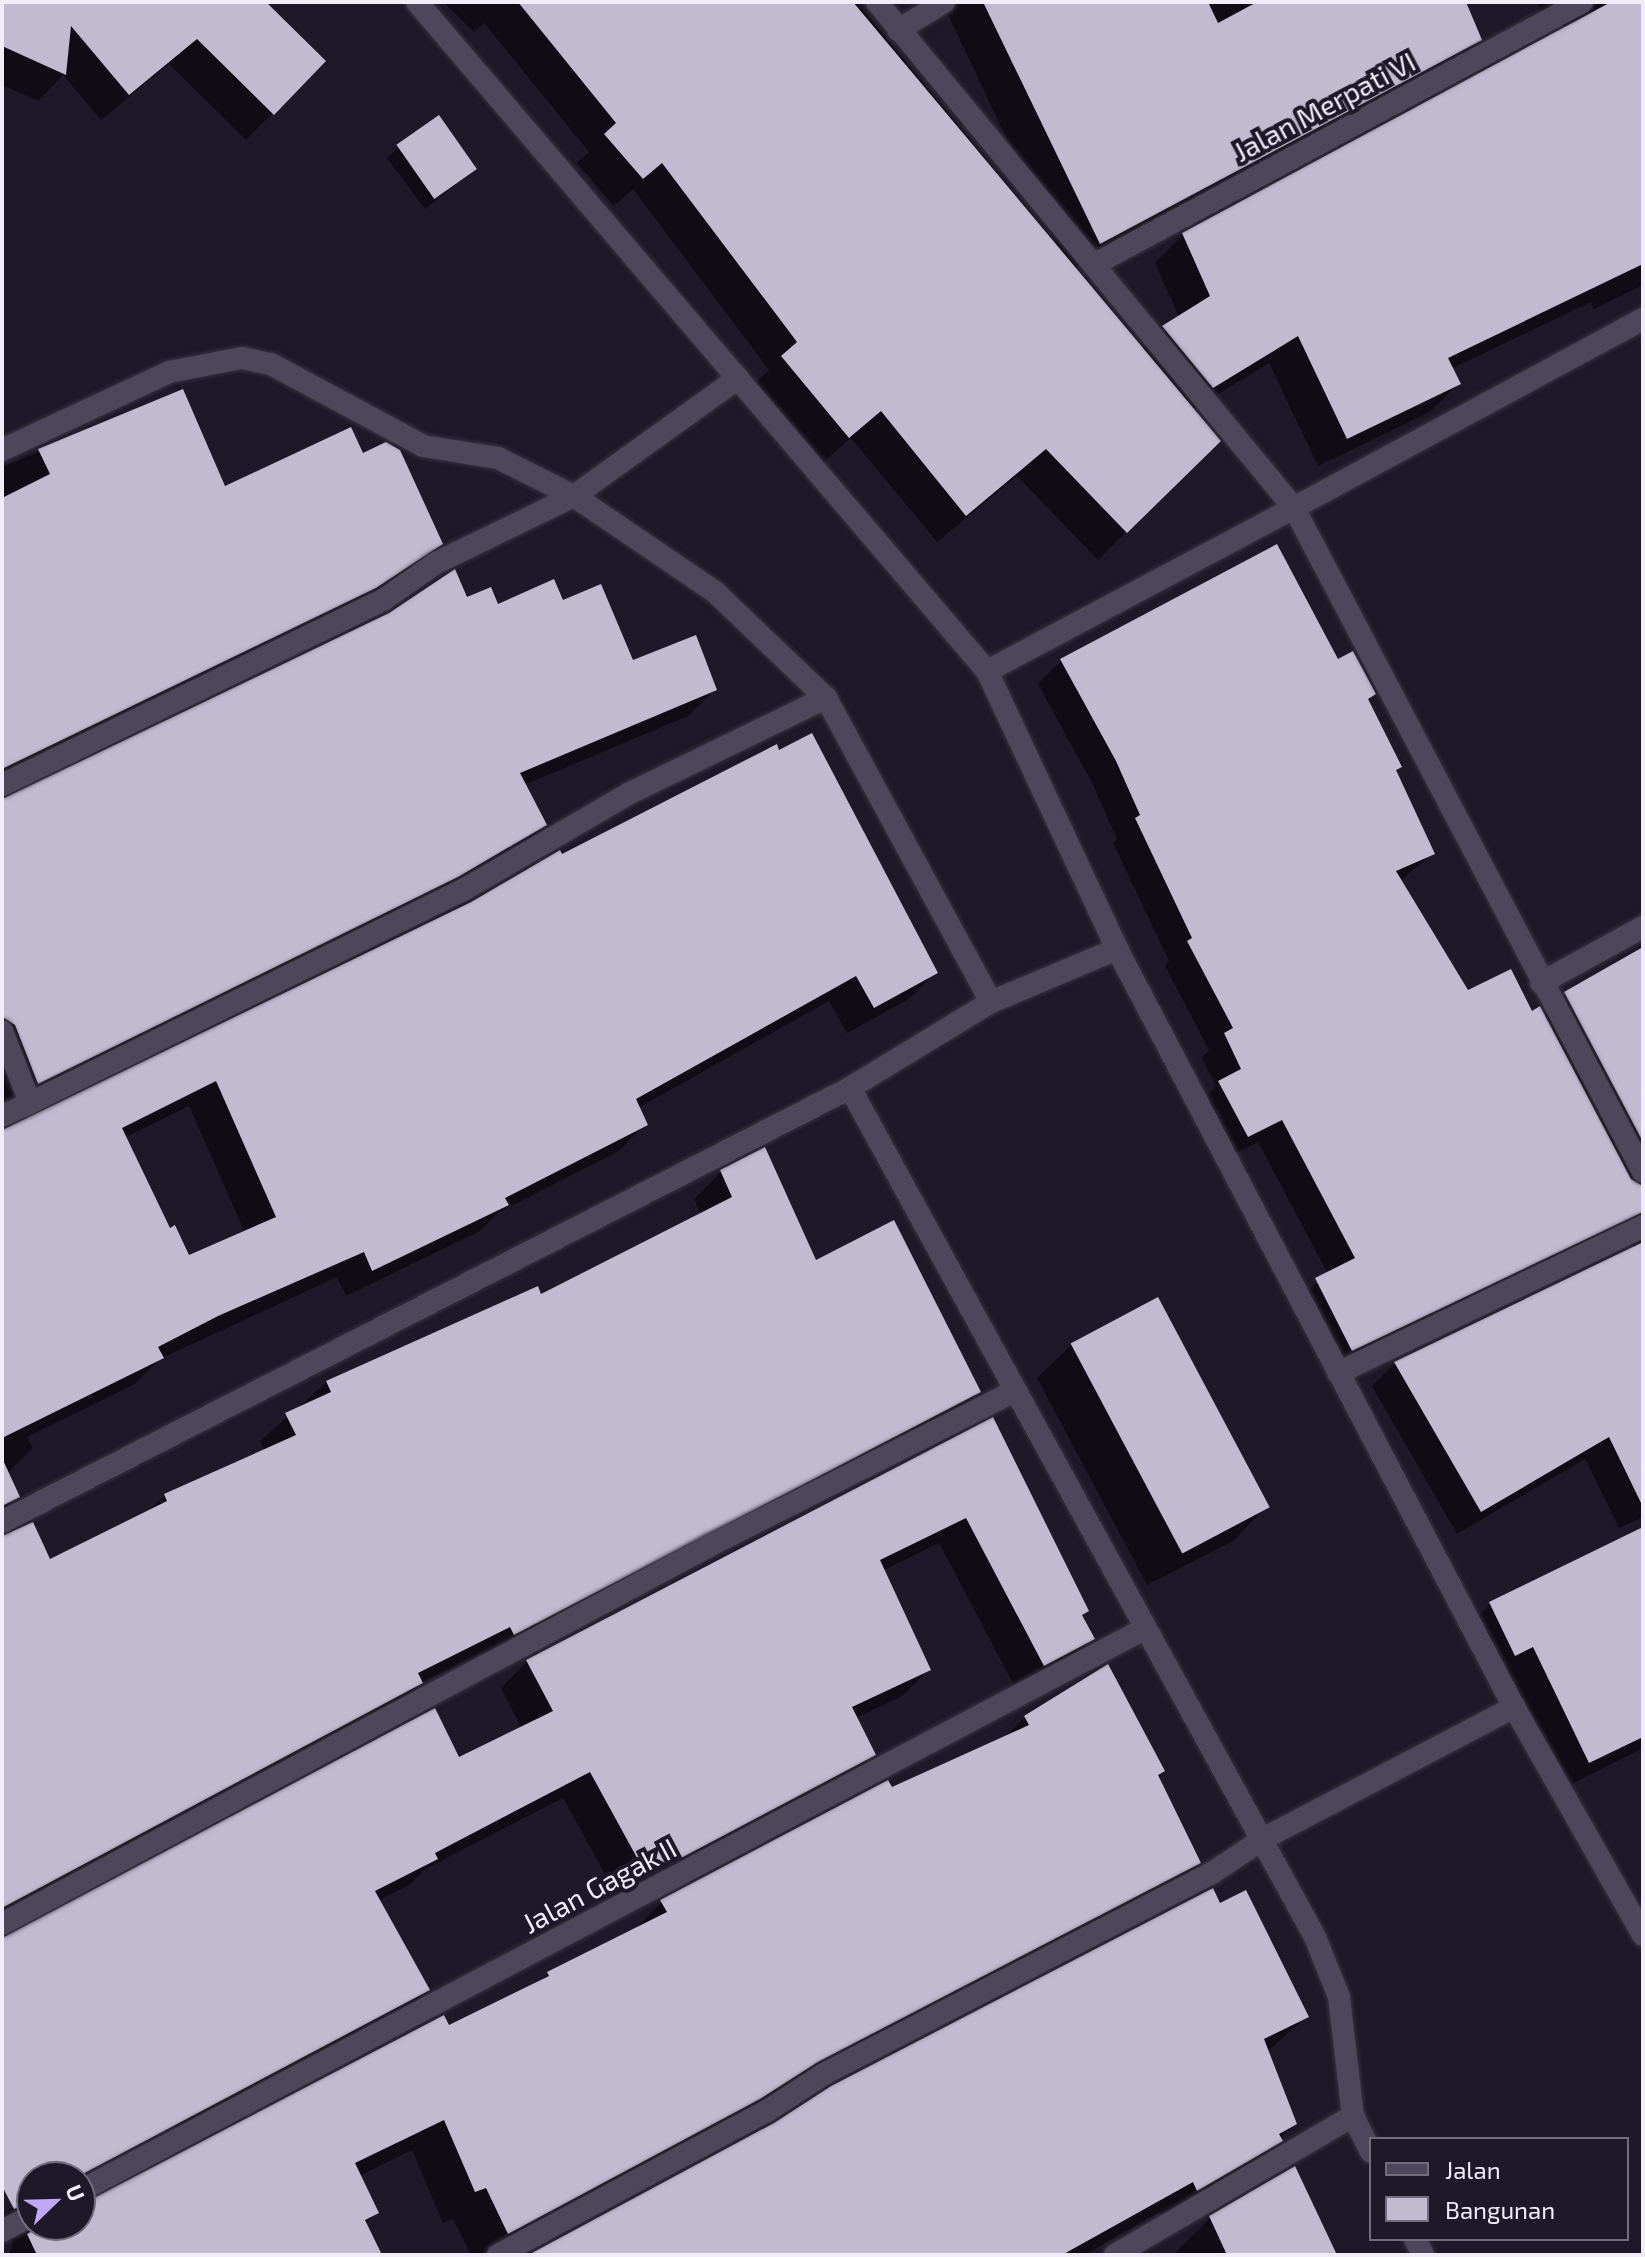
<!DOCTYPE html>
<style>
body{margin:0}
#map{position:relative;width:1645px;height:2257px;overflow:hidden;background:#1e1829;font-family:"Exo 2",sans-serif}
div>[style]{position:absolute}
[style*='--x']{left:calc(var(--x)*1px);top:calc(var(--y)*1px);width:calc(var(--w)*1px);rotate:calc(var(--a)*1deg)}
.shadow>*{inset:0;background:#0007}
.building>*{inset:0;background:#c1bbd2;transform-origin:0 0}
.roads{filter:drop-shadow(0 0 2px #36333f) drop-shadow(0 0 2px #36333f)}
.service>*{height:22px;margin:-11px;padding:0 11px;transform-origin:11px;border-radius:11px;background:#4c475a}
.minor>*{height:22px;margin:-11px;padding:0 11px;transform-origin:11px;border-radius:11px;background:#4c475a}
span{translate:-50% -50%;white-space:nowrap;text-align:center;line-height:1.15;-webkit-text-stroke:8px #1e1829;paint-order:stroke}
.street-label{font-size:28px;color:#f0edf9}
.frame{position:absolute;inset:0;border:4px solid #f0edf9;pointer-events:none}
.legend{position:absolute;left:1369px;top:2137px;width:260px;height:104px;box-sizing:border-box;background:#1e1829;border:2px solid #726d7c;margin:0;padding:10px 14px;list-style:none;font-size:24px;color:#f0edf9}
.legend li{display:flex;align-items:center;gap:16px;height:40px}
.legend b{width:40px;border:2px solid #726d7c}
.north{position:absolute;left:16px;top:2161px;width:80px;height:80px;box-sizing:border-box;background:#1e1829;border:2px solid #726d7c;border-radius:50%;rotate:67deg;font-size:22px;font-weight:700;line-height:32px;text-align:center;color:#f0edf9}
.north::after{content:'';display:block;margin:auto;width:28px;height:36px;background:#c0a8f4;clip-path:polygon(50% 0,100% 100%,50% 72%,0 100%)}
</style>
<div id="map">
<div class="shadow">
<div style="clip-path:polygon(2px 2px,264px 2px,323px 61px,246px 140px,169px 64px,101px 120px,63px 75px,38px 101px,2px 85px)"></div>
<div style="clip-path:polygon(443px 2px,856px 2px,1058px 247px,942px 2px,1463px 2px,1480px 39px,1452px 68px,1075px 268px,1142px 349px,1179px 317px,1155px 263px,1183px 235px,1566px 28px,1554px 15px,1544px 18px,1537px 2px,1643px 2px,1643px 285px,1594px 309px,1591px 302px,1451px 369px,1458px 384px,1430px 412px,1318px 466px,1269px 363px,1192px 410px,1218px 441px,1098px 560px,1017px 476px,937px 542px,851px 438px,820px 465px,754px 385px,769px 370px,633px 189px,614px 206px,577px 163px,589px 152px,484px 23px,474px 32px)"></div>
<div style="clip-path:polygon(399px 147px,475px 169px,425px 209px,387px 158px)"></div>
<div style="clip-path:polygon(182px 392px,224px 489px,362px 455px,441px 544px,414px 570px,347px 614px,2px 781px,2px 467px)"></div>
<div style="clip-path:polygon(1276px 547px,1337px 662px,1374px 694px,1367px 701px,1399px 767px,1395px 772px,1432px 854px,1400px 881px,1467px 993px,1543px 1016px,1566px 994px,1643px 947px,1643px 1517px,1619px 1528px,1585px 1459px,1457px 1534px,1372px 1386px,1395px 1363px,1634px 1248px,1632px 1242px,1328px 1373px,1293px 1303px,1328px 1274px,1258px 1142px,1224px 1159px,1196px 1106px,1216px 1086px,1202px 1058px,1209px 1050px,1165px 966px,1169px 961px,1113px 843px,1117px 839px,1093px 785px,1038px 684px,1061px 661px)"></div>
<div style="clip-path:polygon(466px 600px,497px 607px,562px 603px,632px 663px,715px 689px,688px 716px,524px 785px,545px 825px,518px 851px,11px 1109px,7px 1098px,2px 1103px,2px 799px)"></div>
<div style="clip-path:polygon(evenodd,561px 856px,936px 972px,909px 999px,847px 1033px,829px 1001px,638px 1108px,645px 1124px,619px 1151px,499px 1212px,480px 1231px,346px 1296px,337px 1277px,160px 1359px,135px 1384px,27px 1437px,33px 1448px,7px 1474px,18px 1496px,2px 1512px,2px 1130px,561px 856px,189px 1106px,245px 1233px,188px 1258px,169px 1230px,124px 1138px,189px 1106px)"></div>
<div style="clip-path:polygon(764px 1150px,815px 1263px,979px 1392px,952px 1418px,487px 1660px,483px 1652px,419px 1684px,394px 1709px,2px 1919px,2px 1536px,49px 1562px,146px 1514px,165px 1495px,265px 1451px,260px 1441px,327px 1382px,540px 1297px,701px 1215px,694px 1199px,721px 1172px)"></div>
<div style="clip-path:polygon(1157px 1300px,1266px 1507px,1233px 1541px,1147px 1585px,1037px 1378px,1071px 1345px)"></div>
<div style="clip-path:polygon(993px 1420px,1087px 1611px,1081px 1617px,1092px 1639px,1066px 1665px,1017px 1691px,939px 1543px,882px 1571px,929px 1669px,902px 1696px,856px 1718px,874px 1754px,847px 1781px,620px 1901px,563px 1798px,425px 1869px,409px 1885px,378px 1901px,427px 1990px,401px 2016px,179px 2134px,155px 2075px,2px 2133px,2px 1937px,9px 1938px,458px 1760px,522px 1729px,501px 1688px,527px 1661px)"></div>
<div style="clip-path:polygon(1634px 1534px,1643px 1554px,1643px 1748px,1562px 1789px,1506px 1673px,1488px 1682px,1463px 1631px,1490px 1604px)"></div>
<div style="clip-path:polygon(1025px 1717px,1163px 1771px,1157px 1777px,1198px 1863px,1167px 1895px,493px 2255px,471px 2255px,453px 2219px,443px 2223px,412px 2150px,359px 2176px,377px 2212px,365px 2225px,380px 2255px,9px 2255px,13px 2241px,2px 2234px,2px 2216px,13px 2206px,32px 2198px,32px 2225px,80px 2225px,80px 2205px,537px 1984px,548px 1973px,633px 1931px,662px 1902px,1003px 1739px)"></div>
<div style="clip-path:polygon(1219px 1905px,1307px 2016px,1267px 2052px,1295px 2123px,1248px 2172px,1165px 2221px,1160px 2212px,1084px 2255px,532px 2255px)"></div>
<div style="clip-path:polygon(1210px 2218px,1335px 2255px,1173px 2255px)"></div>
</div>
<div class="building">
<div style="clip-path:polygon(2px 2px,266px 2px,326px 61px,274px 115px,197px 39px,129px 95px,71px 26px,66px 75px,2px 46px)"></div>
<div style="clip-path:polygon(518px 2px,853px 2px,1221px 441px,1127px 533px,1046px 449px,966px 516px,881px 411px,849px 438px,781px 356px,797px 342px,662px 163px,643px 179px,604px 134px,616px 123px)"></div>
<div style="clip-path:polygon(983px 2px,1208px 2px,1218px 23px,1257px 2px,1466px 2px,1482px 40px,1100px 244px)"></div>
<div style="clip-path:polygon(1611px 2px,1643px 2px,1643px 264px,1448px 358px,1461px 384px,1347px 439px,1298px 336px,1213px 388px,1162px 326px,1210px 296px,1182px 233px)"></div>
<div style="left:439px;top:115px;width:66px;height:52px;rotate:55deg"></div>
<div style="clip-path:polygon(183px 389px,225px 486px,351px 427px,363px 453px,386px 442px,400px 450px,443px 544px,376px 588px,2px 769px,2px 498px,50px 474px,38px 449px)"></div>
<div style="clip-path:polygon(1277px 544px,1338px 659px,1353px 651px,1376px 694px,1368px 699px,1402px 767px,1396px 770px,1435px 854px,1396px 871px,1468px 990px,1511px 969px,1532px 1011px,1540px 1006px,1631px 1179px,1643px 1186px,1643px 1212px,1352px 1351px,1315px 1278px,1355px 1258px,1282px 1120px,1248px 1137px,1218px 1081px,1241px 1069px,1224px 1033px,1233px 1028px,1187px 941px,1192px 938px,1135px 818px,1140px 815px,1116px 761px,1060px 659px)"></div>
<div style="clip-path:polygon(455px 569px,467px 597px,491px 587px,498px 604px,554px 579px,563px 600px,601px 584px,633px 660px,696px 635px,717px 690px,520px 773px,547px 825px,458px 877px,38px 1084px,15px 1025px,2px 1017px,2px 799px,389px 613px)"></div>
<div style="clip-path:polygon(evenodd,812px 733px,938px 973px,874px 1008px,856px 976px,636px 1099px,648px 1125px,505px 1198px,509px 1205px,372px 1271px,364px 1252px,218px 1316px,158px 1347px,164px 1358px,2px 1438px,2px 1130px,471px 902px,560px 850px,562px 854px,777px 744px,779px 750px,812px 733px,216px 1081px,276px 1217px,189px 1255px,175px 1225px,170px 1228px,122px 1128px,216px 1081px)"></div>
<div style="clip-path:polygon(1643px 947px,1643px 1142px,1564px 992px)"></div>
<div style="clip-path:polygon(765px 1147px,816px 1260px,894px 1220px,981px 1392px,514px 1635px,510px 1627px,418px 1673px,423px 1683px,2px 1908px,2px 1536px,33px 1522px,50px 1559px,167px 1501px,164px 1494px,296px 1435px,285px 1413px,331px 1392px,326px 1381px,538px 1286px,541px 1294px,732px 1197px,720px 1170px)"></div>
<div style="clip-path:polygon(1643px 1242px,1643px 1507px,1609px 1437px,1481px 1512px,1394px 1362px)"></div>
<div style="left:1158px;top:1297px;width:238px;height:99px;rotate:62deg"></div>
<div style="clip-path:polygon(993px 1417px,1089px 1611px,1082px 1615px,1095px 1639px,1044px 1666px,966px 1518px,880px 1560px,931px 1670px,852px 1707px,876px 1755px,647px 1876px,590px 1772px,435px 1853px,438px 1859px,375px 1891px,430px 1990px,77px 2177px,32px 2177px,32px 2202px,14px 2209px,2px 2186px,2px 1938px,435px 1708px,459px 1757px,553px 1711px,526px 1660px)"></div>
<div style="clip-path:polygon(2px 1458px,20px 1497px,2px 1506px)"></div>
<div style="clip-path:polygon(1643px 1527px,1643px 1737px,1589px 1763px,1533px 1647px,1515px 1656px,1489px 1602px)"></div>
<div style="clip-path:polygon(1108px 1664px,1165px 1771px,1158px 1775px,1201px 1863px,818px 2062px,760px 2099px,508px 2234px,486px 2188px,475px 2192px,444px 2120px,355px 2163px,379px 2213px,365px 2220px,382px 2255px,37px 2255px,27px 2234px,42px 2225px,80px 2225px,80px 2205px,444px 2015px,449px 2025px,549px 1976px,547px 1972px,667px 1912px,660px 1900px,888px 1780px,892px 1787px,1029px 1725px,1024px 1716px)"></div>
<div style="clip-path:polygon(1213px 1888px,1220px 1903px,1246px 1890px,1309px 2017px,1264px 2039px,1297px 2124px,1279px 2134px,1283px 2141px,1197px 2191px,1193px 2182px,1062px 2255px,528px 2255px,774px 2123px,831px 2086px)"></div>
<div style="clip-path:polygon(1295px 2166px,1337px 2255px,1227px 2255px,1209px 2216px)"></div>
</div>
<div class="roads">
<div class="service">
<div style="--x:1115;--y:2255;--w:276;--a:-30.3"></div>
</div>
<div class="minor">
<div style="--x:417;--y:2;--w:879;--a:49.57"></div>
<div style="--x:987;--y:671;--w:307;--a:64.9"></div>
<div style="--x:1117;--y:949;--w:856;--a:62.36"></div>
<div style="--x:1514;--y:1707;--w:262;--a:60.5"></div>
<div style="--x:877;--y:2;--w:656;--a:50.51"></div>
<div style="--x:1294;--y:508;--w:348;--a:152"></div>
<div style="--x:898;--y:30;--w:54;--a:-31.3"></div>
<div style="--x:1095;--y:264;--w:553;--a:-28.28"></div>
<div style="--x:1643;--y:319;--w:397;--a:151.6"></div>
<div style="--x:1294;--y:508;--w:750;--a:62.27"></div>
<div style="--x:2;--y:450;--w:184;--a:-25"></div>
<div style="--x:169;--y:372;--w:74;--a:-10.9"></div>
<div style="--x:242;--y:358;--w:30;--a:12"></div>
<div style="--x:271;--y:364;--w:173;--a:28.3"></div>
<div style="--x:423;--y:446;--w:76;--a:9.1"></div>
<div style="--x:498;--y:458;--w:85;--a:26.6"></div>
<div style="--x:574;--y:496;--w:171;--a:34.2"></div>
<div style="--x:715;--y:592;--w:153;--a:43.7"></div>
<div style="--x:2;--y:785;--w:424;--a:-25.9"></div>
<div style="--x:383;--y:600;--w:65;--a:-34.9"></div>
<div style="--x:436;--y:563;--w:153;--a:-25.9"></div>
<div style="--x:574;--y:496;--w:202;--a:-35.7"></div>
<div style="--x:1541;--y:983;--w:116;--a:-28.8"></div>
<div style="--x:2;--y:1031;--w:77;--a:68.7"></div>
<div style="--x:30;--y:1103;--w:31;--a:155"></div>
<div style="--x:850;--y:1088;--w:968;--a:61.29"></div>
<div style="--x:1315;--y:1937;--w:65;--a:68.2"></div>
<div style="--x:1339;--y:1997;--w:120;--a:83.3"></div>
<div style="--x:1353;--y:2116;--w:40;--a:63.4"></div>
<div style="--x:30;--y:1103;--w:485;--a:-26.2"></div>
<div style="--x:465;--y:889;--w:191;--a:-30.2"></div>
<div style="--x:630;--y:793;--w:218;--a:-25.9"></div>
<div style="--x:826;--y:698;--w:346;--a:61.5"></div>
<div style="--x:1338;--y:1373;--w:339;--a:-25.7"></div>
<div style="--x:2;--y:1522;--w:953;--a:-27.1"></div>
<div style="--x:850;--y:1088;--w:165;--a:-31.4"></div>
<div style="--x:991;--y:1002;--w:137;--a:-22.8"></div>
<div style="--x:2;--y:1924;--w:804;--a:-28.13"></div>
<div style="--x:711;--y:1545;--w:340;--a:-26.9"></div>
<div style="--x:80;--y:2191;--w:1203;--a:-27.84"></div>
<div style="--x:2;--y:2231;--w:34;--a:-27"></div>
<div style="--x:1415;--y:2239;--w:18;--a:63"></div>
<div style="--x:498;--y:2255;--w:305;--a:-28.2"></div>
<div style="--x:767;--y:2111;--w:68;--a:-33"></div>
<div style="--x:824;--y:2074;--w:437;--a:-27.4"></div>
<div style="--x:1212;--y:1873;--w:61;--a:-33.7"></div>
<div style="--x:1263;--y:1839;--w:284;--a:-27.7"></div>
</div>
</div>
<div class="street-label">
<span style="left:1324px;top:106px;rotate:-28deg">Jalan Merpati VI</span>
<span style="left:599px;top:1885px;rotate:-28deg">Jalan Gagak II</span>
</div>
<div class="frame"></div>
<ul class="legend">
<li><b style="height:10px;background:#4c475a"></b>Jalan</li>
<li><b style="height:22px;background:#c1bbd2"></b>Bangunan</li>
</ul>
<div class="north">U</div>
</div>
